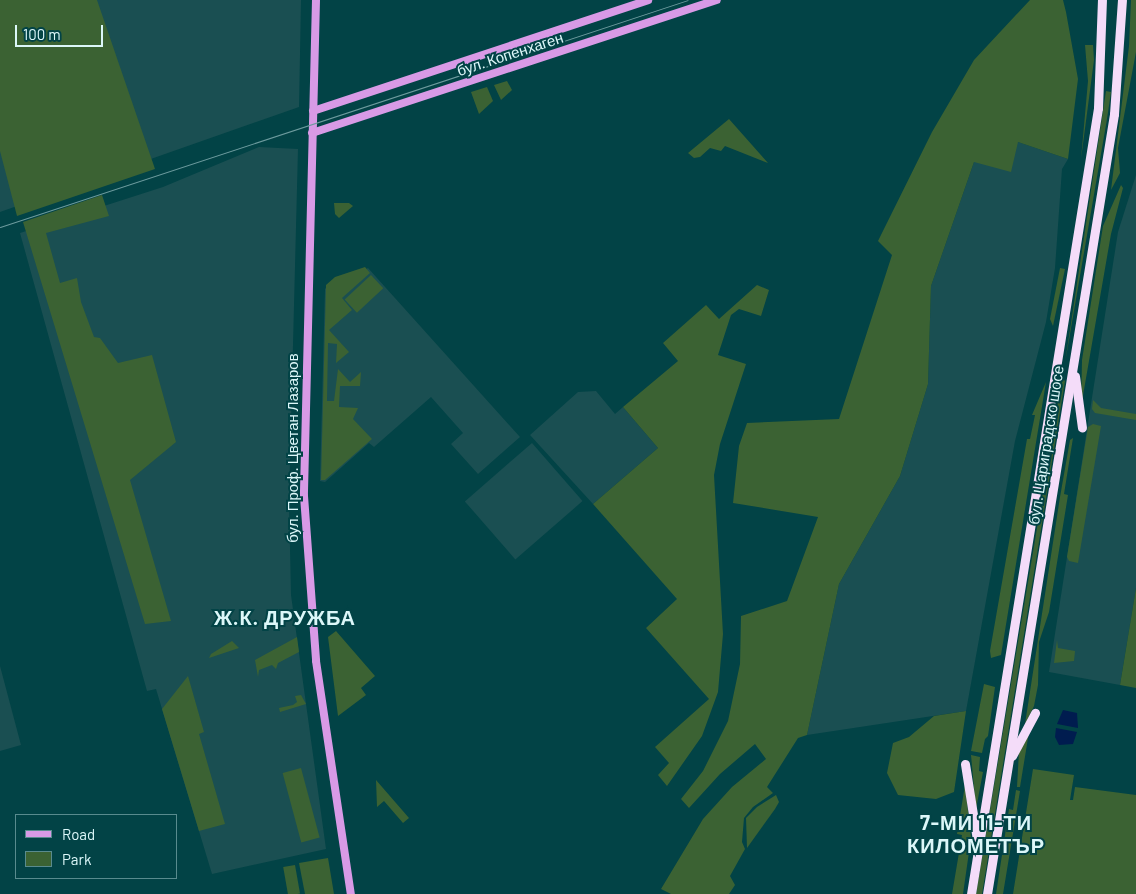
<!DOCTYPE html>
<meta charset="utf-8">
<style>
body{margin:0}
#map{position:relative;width:1136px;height:894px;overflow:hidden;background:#024346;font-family:Barlow,sans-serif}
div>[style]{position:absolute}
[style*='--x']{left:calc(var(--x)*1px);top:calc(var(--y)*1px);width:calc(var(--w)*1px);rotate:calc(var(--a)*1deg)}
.built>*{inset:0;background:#1a4f52;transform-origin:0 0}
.green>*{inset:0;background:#3b6233;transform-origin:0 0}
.water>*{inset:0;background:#001c4f}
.secondary>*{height:8px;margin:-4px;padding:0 4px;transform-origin:4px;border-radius:4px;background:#d89ae6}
.trunk>*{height:9px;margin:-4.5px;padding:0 4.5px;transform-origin:4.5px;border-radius:4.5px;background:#f4dcf9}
.tram>*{height:1px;margin:-0.5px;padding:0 0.5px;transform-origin:0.5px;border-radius:0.5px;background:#6d9b9e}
span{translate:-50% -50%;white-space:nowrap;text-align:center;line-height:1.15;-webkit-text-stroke:4px #024346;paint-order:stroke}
.street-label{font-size:15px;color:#dcf7f9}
.district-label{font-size:20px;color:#dcf7f9;font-weight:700;letter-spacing:1px}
.legend{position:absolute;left:15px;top:814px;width:162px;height:65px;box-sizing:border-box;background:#024346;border:1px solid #598b8e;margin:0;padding:6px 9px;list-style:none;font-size:15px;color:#dcf7f9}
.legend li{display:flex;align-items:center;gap:10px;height:25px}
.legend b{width:25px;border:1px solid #598b8e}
.scale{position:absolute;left:15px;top:25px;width:88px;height:22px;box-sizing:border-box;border:2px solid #dcf7f9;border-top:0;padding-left:6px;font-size:15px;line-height:18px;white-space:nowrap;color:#dcf7f9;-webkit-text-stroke:4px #024346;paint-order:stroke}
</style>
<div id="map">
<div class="built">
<div style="clip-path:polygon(0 0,301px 0,299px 107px,0 212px)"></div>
<div style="clip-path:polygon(1018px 142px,1068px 159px,1062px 169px,1055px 268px,1046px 322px,1015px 441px,966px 711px,807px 735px,839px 584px,900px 476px,928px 384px,931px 286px,974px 162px)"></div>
<div style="clip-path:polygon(259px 147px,298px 149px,289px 501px,291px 595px,326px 849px,212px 874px,156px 689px,147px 691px,20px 233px,163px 187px)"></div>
<div style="clip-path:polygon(1136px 175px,1136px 588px,1120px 685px,1049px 672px,1118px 232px)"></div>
<div style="clip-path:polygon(368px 268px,520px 437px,478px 474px,451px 444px,463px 433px,431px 397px,374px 447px,369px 443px,325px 482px,320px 481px,325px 289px,333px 281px,354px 276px)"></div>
<div style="clip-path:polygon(596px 391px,615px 414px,623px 407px,658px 448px,593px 504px,530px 435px,578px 392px)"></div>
<div style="left:532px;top:443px;width:77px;height:89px;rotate:49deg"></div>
<div style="clip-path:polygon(0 666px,21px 745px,0 751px)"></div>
</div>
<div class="green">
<div style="clip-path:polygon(0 0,97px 0,155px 169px,17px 216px,0 151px)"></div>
<div style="clip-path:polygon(1030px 0,1063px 0,1066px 12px,1078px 79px,1068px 159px,1018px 142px,1011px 172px,974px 162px,931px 286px,928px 384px,900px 476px,839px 584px,807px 735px,798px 738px,767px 787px,773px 793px,753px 807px,744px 818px,742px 842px,745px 849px,730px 876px,735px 885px,729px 894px,671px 894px,661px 889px,703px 819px,732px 787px,766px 759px,755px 744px,720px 774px,689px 808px,681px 799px,703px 771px,728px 721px,740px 664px,741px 616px,787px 601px,818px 517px,733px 503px,739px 446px,747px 423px,839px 419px,892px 255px,878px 241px,932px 132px,974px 60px)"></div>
<div style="clip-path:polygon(1131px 0,1136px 0,1136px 52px,1118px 148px,1120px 173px,1111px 190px,1129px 46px)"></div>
<div style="clip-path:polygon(1085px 45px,1093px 45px,1094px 60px,1081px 159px,1088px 81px)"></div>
<div style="clip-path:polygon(507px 81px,512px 90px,501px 100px,494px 85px)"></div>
<div style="clip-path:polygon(487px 87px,493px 101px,479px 114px,471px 92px)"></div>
<div style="clip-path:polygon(1106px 91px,1111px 92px,1107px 119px,1065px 363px)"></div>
<div style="clip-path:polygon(729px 119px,768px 163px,725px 146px,721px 151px,710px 148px,700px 157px,694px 158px,688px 153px)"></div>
<div style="clip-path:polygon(1121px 185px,1123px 188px,1111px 234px,1081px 407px,1082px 360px,1103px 226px)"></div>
<div style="clip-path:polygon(102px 195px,109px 216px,46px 233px,60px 283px,77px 278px,81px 302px,94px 337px,100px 338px,118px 363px,152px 355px,176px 442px,130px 480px,171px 621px,145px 624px,23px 222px)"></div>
<div style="clip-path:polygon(334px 203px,349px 203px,353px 206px,339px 218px,335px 214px)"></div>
<div style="clip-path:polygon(365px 267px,370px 273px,342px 298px,352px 310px,329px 330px,349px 352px,336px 363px,337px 344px,328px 343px,327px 401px,334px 401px,338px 369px,350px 382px,361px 372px,360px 386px,340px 386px,339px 407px,358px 408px,353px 419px,372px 439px,325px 480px,321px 480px,326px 285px,335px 277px)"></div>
<div style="clip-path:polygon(1060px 268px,1065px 269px,1053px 326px,1050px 319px)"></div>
<div style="left:371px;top:275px;width:18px;height:36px;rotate:47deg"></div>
<div style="clip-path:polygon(757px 285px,769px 290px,761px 316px,739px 309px,731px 315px,718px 355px,746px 364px,720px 444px,714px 475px,723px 634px,718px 692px,702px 736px,667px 786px,658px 775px,669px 763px,655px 747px,709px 699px,646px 628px,677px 599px,593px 504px,658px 448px,623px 407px,678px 361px,663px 343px,706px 305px,719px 319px)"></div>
<div style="clip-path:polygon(1062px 378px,1065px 381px,982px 894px,976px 894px)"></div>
<div style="clip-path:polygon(1046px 382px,1001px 655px,991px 658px,990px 651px,1027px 439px,1030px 439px,1035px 415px,1032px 415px)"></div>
<div style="clip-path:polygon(1093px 400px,1101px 408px,1136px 414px,1136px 420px,1095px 413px,1092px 409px)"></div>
<div style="clip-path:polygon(1093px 424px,1101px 426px,1078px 563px,1069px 561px,1067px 557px,1088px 427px)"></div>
<div style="clip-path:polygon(1073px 438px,1064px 494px,1068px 495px,1049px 612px,1039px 642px,1038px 685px,1034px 706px,1025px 724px,1060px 497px,1070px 440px)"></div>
<div style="clip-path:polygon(1136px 588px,1136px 688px,1120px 685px)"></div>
<div style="clip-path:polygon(336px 631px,375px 676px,361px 688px,366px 695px,338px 716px,328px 637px)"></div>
<div style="clip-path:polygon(297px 637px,299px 652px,278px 663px,276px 669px,272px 665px,259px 670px,258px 677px,255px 660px)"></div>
<div style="clip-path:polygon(1057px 640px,1058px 648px,1075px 651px,1074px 661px,1054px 663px)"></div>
<div style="clip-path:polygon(232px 641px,239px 648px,209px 658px,211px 654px)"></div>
<div style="clip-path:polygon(188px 676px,204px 732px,199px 734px,225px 824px,199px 831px,162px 709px)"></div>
<div style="clip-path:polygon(984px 684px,995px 687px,988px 736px,985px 739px,982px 753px,971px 751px)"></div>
<div style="clip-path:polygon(301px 695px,306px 704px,280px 712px,279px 708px,293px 705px,297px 702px,295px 696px)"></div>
<div style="clip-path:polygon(966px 711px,954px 792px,936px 799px,898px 795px,887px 773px,893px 743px,909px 737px,934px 716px)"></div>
<div style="clip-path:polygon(1029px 732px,1020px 787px,1017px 787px,1019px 751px)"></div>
<div style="clip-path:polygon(971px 755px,980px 757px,979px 771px,983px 772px,976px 809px)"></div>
<div style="left:301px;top:768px;width:72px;height:19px;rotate:75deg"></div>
<div style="clip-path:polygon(1033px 769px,1074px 775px,1070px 800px,1073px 800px,1075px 787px,1136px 795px,1136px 894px,1013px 894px)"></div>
<div style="clip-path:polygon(376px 780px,409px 818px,403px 823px,384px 801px,377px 807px)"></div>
<div style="clip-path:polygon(965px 785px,971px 838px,963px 894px,952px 894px,962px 835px,957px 834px)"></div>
<div style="clip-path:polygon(1016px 790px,1020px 791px,1003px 894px,996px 894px,1009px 809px,1013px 810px)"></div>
<div style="clip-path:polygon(776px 795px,779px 802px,775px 809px,747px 848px,746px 818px,757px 807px)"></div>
<div style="clip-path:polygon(328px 858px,334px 894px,305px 894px,299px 863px)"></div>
<div style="left:295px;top:865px;width:29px;height:12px;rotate:80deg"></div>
</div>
<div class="water">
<div style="clip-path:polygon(1063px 710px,1077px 713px,1078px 728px,1057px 724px)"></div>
<div style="clip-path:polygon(1056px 728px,1077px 732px,1073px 744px,1059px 745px,1055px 737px)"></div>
</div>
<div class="secondary">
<div style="--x:316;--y:0;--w:496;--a:91.4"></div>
<div style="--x:304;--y:496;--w:165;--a:85.8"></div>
<div style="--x:316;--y:661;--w:236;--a:81.5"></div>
<div style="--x:313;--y:111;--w:353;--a:-18.3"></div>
<div style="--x:312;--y:133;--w:426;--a:-18.2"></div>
</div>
<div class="trunk">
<div style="--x:1075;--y:376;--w:52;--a:82.3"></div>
<div style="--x:1012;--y:756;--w:49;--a:-61.9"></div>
<div style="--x:965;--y:764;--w:77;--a:81"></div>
<div style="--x:971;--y:894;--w:796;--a:-80.82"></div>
<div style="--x:1098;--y:108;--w:108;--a:-87.9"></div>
<div style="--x:987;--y:894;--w:790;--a:-80.75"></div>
<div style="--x:1114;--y:114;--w:114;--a:-86"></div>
</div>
<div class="tram">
<div style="--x:0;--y:227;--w:724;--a:-18.26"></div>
</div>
<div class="street-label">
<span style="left:510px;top:54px;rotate:-18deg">бул. Копенхаген</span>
<span style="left:1046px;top:445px;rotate:-81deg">бул. Цариградско шосе</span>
<span style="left:293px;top:448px;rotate:-90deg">бул. Проф. Цветан Лазаров</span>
</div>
<div class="district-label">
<span style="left:285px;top:617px">Ж.К. ДРУЖБА</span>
<span style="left:976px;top:834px">7-МИ 11-ТИ<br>КИЛОМЕТЪР</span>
</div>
<ul class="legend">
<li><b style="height:6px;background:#d89ae6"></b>Road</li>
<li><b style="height:14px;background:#3b6233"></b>Park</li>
</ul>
<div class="scale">100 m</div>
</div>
